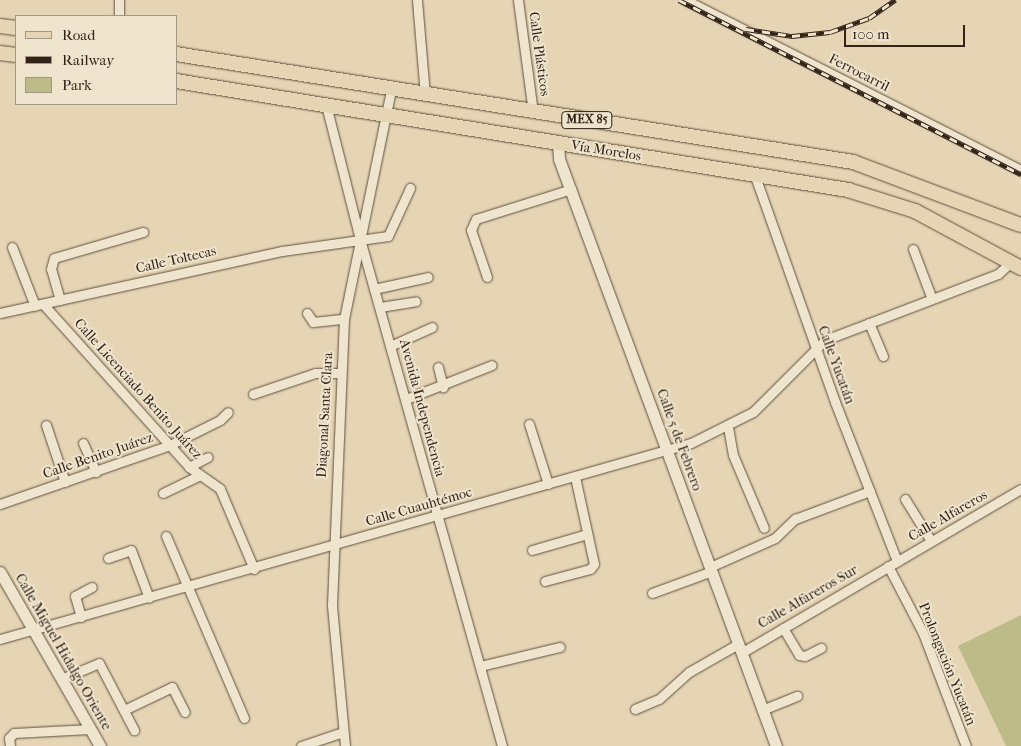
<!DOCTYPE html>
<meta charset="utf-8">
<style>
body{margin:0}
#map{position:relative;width:1021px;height:746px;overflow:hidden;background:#e6d5b4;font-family:"IM FELL French Canon",serif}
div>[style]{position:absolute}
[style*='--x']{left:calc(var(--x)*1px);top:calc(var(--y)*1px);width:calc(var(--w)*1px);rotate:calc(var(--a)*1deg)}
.green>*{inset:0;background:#bdbb87}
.roads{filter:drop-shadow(0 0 1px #5f4f3e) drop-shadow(0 0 1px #5f4f3e)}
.minor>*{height:9px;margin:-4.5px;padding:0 4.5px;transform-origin:4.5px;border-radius:4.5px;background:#efe4ce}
.tertiary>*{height:11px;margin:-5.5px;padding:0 5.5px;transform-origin:5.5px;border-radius:5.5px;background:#efe4ce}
.primary>*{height:14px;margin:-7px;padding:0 7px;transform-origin:7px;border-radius:7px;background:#e6d5b4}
.rail>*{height:4.5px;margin-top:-2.25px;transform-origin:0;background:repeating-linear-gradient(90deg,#efe4ce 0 8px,#322217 0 16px);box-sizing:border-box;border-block:1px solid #322217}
span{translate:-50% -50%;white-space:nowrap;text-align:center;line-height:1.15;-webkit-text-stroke:4px #efe4ce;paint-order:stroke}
.shield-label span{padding:1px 4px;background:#efe4ce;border:1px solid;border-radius:4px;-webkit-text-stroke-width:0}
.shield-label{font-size:12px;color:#322217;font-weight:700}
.street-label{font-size:14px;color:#322217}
.legend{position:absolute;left:15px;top:15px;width:162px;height:90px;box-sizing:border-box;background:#efe4ce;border:1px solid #a39685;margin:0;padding:6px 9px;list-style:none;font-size:15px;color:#322217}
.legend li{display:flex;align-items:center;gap:10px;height:25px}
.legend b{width:25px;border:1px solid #a39685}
.scale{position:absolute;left:844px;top:25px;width:121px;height:22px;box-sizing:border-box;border:2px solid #322217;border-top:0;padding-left:6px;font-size:15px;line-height:18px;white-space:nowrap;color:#322217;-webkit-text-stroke:4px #efe4ce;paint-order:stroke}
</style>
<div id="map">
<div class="green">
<div style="clip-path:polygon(1021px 615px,1021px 746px,1006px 746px,958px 646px)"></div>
</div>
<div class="roads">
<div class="minor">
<div style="--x:119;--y:0;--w:16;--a:90"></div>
<div style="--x:417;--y:0;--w:96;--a:85.2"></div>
<div style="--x:518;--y:0;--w:113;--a:82.4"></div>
<div style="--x:686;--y:0;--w:376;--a:26.9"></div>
<div style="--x:326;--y:105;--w:138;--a:75.8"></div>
<div style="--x:360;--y:239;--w:527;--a:74.35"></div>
<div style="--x:755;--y:176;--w:240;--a:70.5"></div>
<div style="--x:835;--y:402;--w:171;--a:68.7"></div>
<div style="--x:12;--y:247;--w:63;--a:68.7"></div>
<div style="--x:913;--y:249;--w:53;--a:69.2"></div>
<div style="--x:487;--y:277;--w:50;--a:-108.8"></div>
<div style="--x:471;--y:230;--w:12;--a:-66"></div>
<div style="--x:476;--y:219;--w:100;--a:-17.5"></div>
<div style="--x:374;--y:289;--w:55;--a:-12.5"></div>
<div style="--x:60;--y:300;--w:32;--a:-106"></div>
<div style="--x:51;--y:269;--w:11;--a:-75"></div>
<div style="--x:54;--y:258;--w:93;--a:-16.3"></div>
<div style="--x:43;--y:304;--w:219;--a:48.1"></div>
<div style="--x:189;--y:467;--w:38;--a:35"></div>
<div style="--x:220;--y:489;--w:87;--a:67"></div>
<div style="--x:380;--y:307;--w:36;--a:-9"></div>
<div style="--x:0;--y:313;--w:289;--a:-12.4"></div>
<div style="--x:282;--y:251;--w:107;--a:-8.1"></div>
<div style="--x:388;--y:236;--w:53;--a:-65.4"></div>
<div style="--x:307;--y:313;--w:11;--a:56"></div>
<div style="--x:313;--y:322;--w:31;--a:-6"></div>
<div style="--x:869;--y:323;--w:36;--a:67"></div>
<div style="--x:390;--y:346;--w:46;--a:-24.3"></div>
<div style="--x:438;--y:367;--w:21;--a:76"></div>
<div style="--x:253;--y:394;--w:65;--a:-18.7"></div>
<div style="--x:315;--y:373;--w:26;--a:0"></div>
<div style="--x:406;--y:399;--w:92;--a:-21.6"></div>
<div style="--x:529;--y:424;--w:63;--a:72.4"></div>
<div style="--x:46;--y:425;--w:60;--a:71.6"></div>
<div style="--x:728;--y:427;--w:28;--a:80"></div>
<div style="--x:733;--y:455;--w:79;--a:67"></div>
<div style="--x:83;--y:443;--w:32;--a:66"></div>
<div style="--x:189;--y:467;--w:21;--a:-28"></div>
<div style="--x:163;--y:493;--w:41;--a:-25.9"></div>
<div style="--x:905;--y:499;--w:49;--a:58.2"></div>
<div style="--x:0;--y:504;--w:180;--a:-19.1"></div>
<div style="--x:170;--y:445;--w:56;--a:-26.6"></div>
<div style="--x:220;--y:420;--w:11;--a:-45"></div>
<div style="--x:166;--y:536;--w:198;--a:66.8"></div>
<div style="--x:532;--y:550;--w:57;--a:-16.2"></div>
<div style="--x:108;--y:558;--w:24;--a:-19"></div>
<div style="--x:131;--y:550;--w:51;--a:69.4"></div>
<div style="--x:888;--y:566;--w:76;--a:62.4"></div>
<div style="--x:923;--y:633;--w:121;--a:69.2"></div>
<div style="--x:710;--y:567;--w:71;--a:-24"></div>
<div style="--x:775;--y:538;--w:28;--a:-44"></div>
<div style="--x:795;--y:519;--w:80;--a:-20.5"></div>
<div style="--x:545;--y:581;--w:47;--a:-14.9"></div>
<div style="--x:590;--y:569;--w:6;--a:-51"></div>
<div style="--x:594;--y:564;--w:89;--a:-102.3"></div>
<div style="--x:652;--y:593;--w:64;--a:-20.1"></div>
<div style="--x:81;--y:617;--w:22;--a:-106"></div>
<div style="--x:75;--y:596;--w:19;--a:-28"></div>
<div style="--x:783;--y:628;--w:31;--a:59"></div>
<div style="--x:799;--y:655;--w:6;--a:9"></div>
<div style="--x:805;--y:656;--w:18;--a:-27"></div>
<div style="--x:0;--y:639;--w:718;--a:-15.84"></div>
<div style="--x:691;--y:443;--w:69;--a:-26.6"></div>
<div style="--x:753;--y:412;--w:102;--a:-45"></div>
<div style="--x:825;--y:340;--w:185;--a:-20.9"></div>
<div style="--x:998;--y:274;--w:18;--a:-43"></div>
<div style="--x:741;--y:653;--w:324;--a:-30.4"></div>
<div style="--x:480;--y:666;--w:82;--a:-13.4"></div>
<div style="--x:61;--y:679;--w:41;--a:-22.8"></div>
<div style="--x:99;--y:663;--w:76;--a:62.4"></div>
<div style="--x:635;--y:709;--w:26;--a:-23"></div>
<div style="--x:659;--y:699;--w:40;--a:-42"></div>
<div style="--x:689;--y:672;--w:56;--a:-29.7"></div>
<div style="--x:124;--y:710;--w:53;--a:-25.6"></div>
<div style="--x:172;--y:687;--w:28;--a:63"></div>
<div style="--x:762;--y:710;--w:38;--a:-22"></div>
<div style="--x:10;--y:746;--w:8;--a:-97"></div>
<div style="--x:9;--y:738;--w:7;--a:-45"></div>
<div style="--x:14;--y:733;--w:76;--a:-3"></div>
<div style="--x:301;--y:746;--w:44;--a:-18.4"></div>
<div style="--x:345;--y:746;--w:142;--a:-95.3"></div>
<div style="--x:332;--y:605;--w:286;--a:-87.6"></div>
<div style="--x:344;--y:319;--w:234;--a:-78.4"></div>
</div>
<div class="tertiary">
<div style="--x:558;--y:143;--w:16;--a:86"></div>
<div style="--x:559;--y:159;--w:626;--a:69.71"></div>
<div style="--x:0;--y:572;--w:201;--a:60.1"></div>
</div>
<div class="primary">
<div style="--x:0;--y:26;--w:16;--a:7"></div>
<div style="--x:0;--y:53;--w:16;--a:7"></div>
<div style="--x:176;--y:54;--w:686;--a:9.06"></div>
<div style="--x:853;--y:162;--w:179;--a:20.6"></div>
<div style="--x:176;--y:81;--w:681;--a:9.21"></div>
<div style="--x:848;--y:190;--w:70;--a:17.4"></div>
<div style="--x:915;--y:211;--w:120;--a:28.3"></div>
</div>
</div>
<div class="rail">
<div style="--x:679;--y:0;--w:384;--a:27"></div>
<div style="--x:746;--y:29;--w:47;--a:8.7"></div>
<div style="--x:792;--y:36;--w:38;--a:-6"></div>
<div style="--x:830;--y:32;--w:41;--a:-19.7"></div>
<div style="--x:869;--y:18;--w:32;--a:-35"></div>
</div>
<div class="shield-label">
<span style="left:587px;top:120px">MEX 85</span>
</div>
<div class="street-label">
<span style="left:539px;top:54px;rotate:82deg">Calle Plásticos</span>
<span style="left:859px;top:73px;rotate:27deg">Ferrocarril</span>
<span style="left:606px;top:151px;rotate:9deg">Vía Morelos</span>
<span style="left:176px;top:260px;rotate:-13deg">Calle Toltecas</span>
<span style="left:836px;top:365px;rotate:70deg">Calle Yucatán</span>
<span style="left:138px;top:389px;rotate:48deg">Calle Licenciado Benito Juárez</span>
<span style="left:422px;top:408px;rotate:75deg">Avenida Independencia</span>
<span style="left:325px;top:415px;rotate:-87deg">Diagonal Santa Clara</span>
<span style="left:679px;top:440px;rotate:70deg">Calle 5 de Febrero</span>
<span style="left:98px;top:456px;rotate:-19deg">Calle Benito Juárez</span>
<span style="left:419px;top:507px;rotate:-16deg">Calle Cuauhtémoc</span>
<span style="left:948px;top:516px;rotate:-30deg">Calle Alfareros</span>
<span style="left:808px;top:597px;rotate:-30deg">Calle Alfareros Sur</span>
<span style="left:63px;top:652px;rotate:60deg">Calle Miguel Hidalgo Oriente</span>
<span style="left:947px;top:664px;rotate:68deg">Prolongación Yucatán</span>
</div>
<ul class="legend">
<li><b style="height:6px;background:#e6d5b4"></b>Road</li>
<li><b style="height:6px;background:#322217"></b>Railway</li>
<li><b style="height:14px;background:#bdbb87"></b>Park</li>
</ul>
<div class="scale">100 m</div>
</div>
